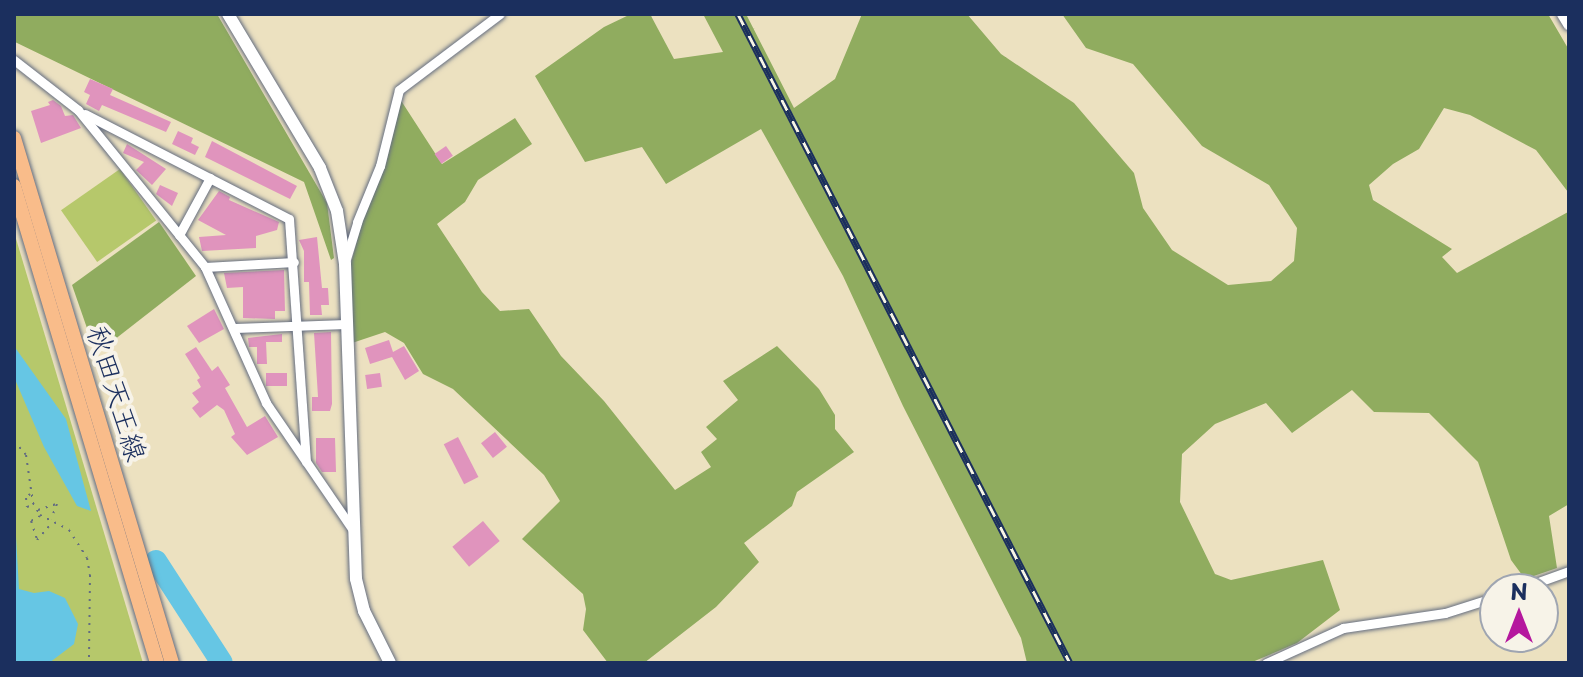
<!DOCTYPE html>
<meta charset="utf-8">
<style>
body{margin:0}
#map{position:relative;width:1583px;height:677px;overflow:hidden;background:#ece1c0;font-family:"Playpen Sans","Klee One",sans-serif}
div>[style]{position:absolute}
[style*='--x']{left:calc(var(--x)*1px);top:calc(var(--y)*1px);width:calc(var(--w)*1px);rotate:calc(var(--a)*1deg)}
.green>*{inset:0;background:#b6c86b;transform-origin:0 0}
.forest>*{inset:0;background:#90ac5f}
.water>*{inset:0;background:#66c6e4}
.river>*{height:22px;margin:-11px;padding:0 11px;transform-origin:11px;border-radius:11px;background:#66c6e4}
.building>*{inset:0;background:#e094bd;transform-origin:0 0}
.path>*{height:2px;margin-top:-1px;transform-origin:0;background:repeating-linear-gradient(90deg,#646d80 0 2px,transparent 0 8px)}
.roads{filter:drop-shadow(0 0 2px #646d80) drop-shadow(0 0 2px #646d80)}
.minor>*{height:9px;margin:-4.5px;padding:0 4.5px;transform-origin:4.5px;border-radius:4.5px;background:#fff}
.tertiary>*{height:12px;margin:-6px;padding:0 6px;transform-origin:6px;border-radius:6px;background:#fff}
.primary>*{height:14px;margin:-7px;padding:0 7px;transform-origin:7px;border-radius:7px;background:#f9bc8a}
.rail>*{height:7px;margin-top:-3.5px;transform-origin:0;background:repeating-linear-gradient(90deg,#f7f3e8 0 12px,#1b2f5e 0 24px);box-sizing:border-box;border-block:2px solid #1b2f5e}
span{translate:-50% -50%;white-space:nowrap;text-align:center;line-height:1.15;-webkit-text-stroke:8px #f7f3e8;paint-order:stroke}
.street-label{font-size:28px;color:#1b2f5e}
.frame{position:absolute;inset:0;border:16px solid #1b2f5e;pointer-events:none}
.north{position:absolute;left:1479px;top:573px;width:80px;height:80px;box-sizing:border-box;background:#f7f3e8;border:2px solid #9fa5b1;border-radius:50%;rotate:0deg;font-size:22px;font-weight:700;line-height:32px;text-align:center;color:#1b2f5e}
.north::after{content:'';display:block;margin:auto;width:28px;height:36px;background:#b5179e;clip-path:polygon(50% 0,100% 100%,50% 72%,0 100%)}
</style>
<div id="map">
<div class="green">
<div style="left:120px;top:169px;width:63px;height:72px;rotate:55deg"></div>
<div style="clip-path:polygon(14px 232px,143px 663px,14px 663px)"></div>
</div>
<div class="forest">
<div style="clip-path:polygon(14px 14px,217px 14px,327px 203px,334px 258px,331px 260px,304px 182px,15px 42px)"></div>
<div style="clip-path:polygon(evenodd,631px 14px,650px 14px,674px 59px,723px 52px,703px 14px,746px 14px,794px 108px,835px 79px,862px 14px,967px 14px,1001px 54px,1074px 103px,1134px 173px,1143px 208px,1172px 250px,1228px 285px,1271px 281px,1294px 261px,1297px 228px,1269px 185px,1202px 146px,1133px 64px,1086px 48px,1062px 14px,1548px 14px,1569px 50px,1569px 504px,1549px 516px,1557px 568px,1525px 579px,1511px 560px,1478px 462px,1429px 413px,1374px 412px,1352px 390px,1292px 433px,1266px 403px,1215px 424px,1182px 454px,1180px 502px,1215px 574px,1231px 580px,1323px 560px,1340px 610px,1297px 643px,1250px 663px,1027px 663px,1021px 638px,903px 406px,843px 276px,761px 129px,666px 184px,642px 147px,585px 162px,535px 76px,604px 27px,631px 14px,1444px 108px,1470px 115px,1536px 150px,1568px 192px,1568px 212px,1457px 273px,1442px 257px,1452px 249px,1373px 200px,1369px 185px,1393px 164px,1419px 149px,1444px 108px)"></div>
<div style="clip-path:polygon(400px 99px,442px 164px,515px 118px,532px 144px,478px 180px,465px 202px,437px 224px,482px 292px,500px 311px,529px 309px,561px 356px,604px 401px,675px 490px,711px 467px,701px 452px,717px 439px,706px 427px,738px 400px,723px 381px,777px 346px,819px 389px,835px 415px,835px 429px,854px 452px,797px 492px,792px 506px,744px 543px,759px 562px,716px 607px,644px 663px,608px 663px,583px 630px,586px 609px,583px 594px,522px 539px,560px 501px,544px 475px,453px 389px,423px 374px,404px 343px,385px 332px,352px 343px,350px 267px,362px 222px,386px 164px)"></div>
<div style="clip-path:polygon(159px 222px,196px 276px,96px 354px,72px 285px)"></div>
</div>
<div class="water">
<div style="clip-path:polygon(14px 346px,66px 419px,91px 511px,77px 506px,44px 447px,14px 377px)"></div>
<div style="clip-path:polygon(14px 501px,19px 589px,34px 593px,49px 591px,65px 598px,78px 624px,74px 644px,49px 663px,14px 663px)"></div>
</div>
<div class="river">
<div style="--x:156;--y:561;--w:121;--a:57.1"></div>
</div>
<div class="building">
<div style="clip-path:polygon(90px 79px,113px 89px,110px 95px,171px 122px,166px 132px,102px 105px,99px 111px,86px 104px,90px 95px,84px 92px)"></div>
<div style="clip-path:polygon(53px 100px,61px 106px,65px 116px,73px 115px,81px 128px,41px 143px,31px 111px,50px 105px,48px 102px)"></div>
<div style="clip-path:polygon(178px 131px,193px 138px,191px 143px,199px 147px,195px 155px,172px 144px)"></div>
<div style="clip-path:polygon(212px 141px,297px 186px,290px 199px,205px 157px)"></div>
<div style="clip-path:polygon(127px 144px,166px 169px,152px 185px,136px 170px,144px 162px,123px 153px)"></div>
<div style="left:446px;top:146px;width:12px;height:14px;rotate:55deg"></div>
<div style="clip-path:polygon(160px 185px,178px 193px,172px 206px,156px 194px)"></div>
<div style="clip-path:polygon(219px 191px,230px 197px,229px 200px,279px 222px,277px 230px,256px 236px,256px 248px,202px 251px,199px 237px,226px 235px,198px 220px)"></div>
<div style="clip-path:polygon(317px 237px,322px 288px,328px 288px,329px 305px,321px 305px,322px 315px,310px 315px,309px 282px,304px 282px,304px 251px,299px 240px)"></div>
<div style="clip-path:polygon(284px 270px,285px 311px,275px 311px,275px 319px,243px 318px,243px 287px,227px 288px,224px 273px)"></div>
<div style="clip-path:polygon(214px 309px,224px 329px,199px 343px,187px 326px)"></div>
<div style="clip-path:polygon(331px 332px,332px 404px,330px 411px,312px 411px,312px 397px,318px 397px,314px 333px)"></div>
<div style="clip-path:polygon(282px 334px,282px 342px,266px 342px,267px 364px,257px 364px,257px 347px,249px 347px,248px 338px)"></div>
<div style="clip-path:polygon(389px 340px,393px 352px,404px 346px,419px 371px,405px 380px,392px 357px,370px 364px,365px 348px)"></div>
<div style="clip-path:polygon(196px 347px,212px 371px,218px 366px,230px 385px,225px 388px,247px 427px,265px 416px,278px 437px,247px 455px,231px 437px,235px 434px,224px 410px,217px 405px,200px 418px,192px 408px,199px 402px,192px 393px,201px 387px,197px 380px,200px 378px,185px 354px)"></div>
<div style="left:287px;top:373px;width:13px;height:21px;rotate:90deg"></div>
<div style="left:380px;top:373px;width:14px;height:15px;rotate:82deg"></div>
<div style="left:495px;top:432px;width:19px;height:18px;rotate:51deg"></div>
<div style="left:458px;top:437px;width:45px;height:16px;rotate:63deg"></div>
<div style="clip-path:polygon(316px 438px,335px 438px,336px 472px,322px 472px,316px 463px)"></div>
<div style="left:483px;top:521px;width:26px;height:40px;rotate:50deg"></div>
</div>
<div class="path">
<div style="--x:14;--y:441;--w:18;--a:49"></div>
<div style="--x:26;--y:455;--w:49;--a:81.7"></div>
<div style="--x:33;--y:503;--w:14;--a:60"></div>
<div style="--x:40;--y:515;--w:33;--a:27"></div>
<div style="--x:69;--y:530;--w:33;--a:57"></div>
<div style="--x:87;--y:558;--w:17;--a:80"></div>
<div style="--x:90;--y:575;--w:88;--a:90.7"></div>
<div style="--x:30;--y:494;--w:6;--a:135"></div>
<div style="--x:26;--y:498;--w:9;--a:84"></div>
<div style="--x:27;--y:507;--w:6;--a:-18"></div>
<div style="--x:38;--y:510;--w:20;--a:-18"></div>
<div style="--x:57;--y:504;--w:16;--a:112"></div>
<div style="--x:40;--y:516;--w:10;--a:151"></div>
<div style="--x:31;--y:521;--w:20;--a:72"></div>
<div style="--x:37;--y:540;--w:23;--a:-49"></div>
</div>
<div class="roads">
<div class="minor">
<div style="--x:14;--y:60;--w:81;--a:38"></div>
<div style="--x:78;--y:110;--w:202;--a:51"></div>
<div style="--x:205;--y:267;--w:149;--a:65.8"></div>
<div style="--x:266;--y:403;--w:154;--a:55.6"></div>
<div style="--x:85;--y:114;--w:229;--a:27.2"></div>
<div style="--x:289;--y:219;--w:243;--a:86"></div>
<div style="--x:179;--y:235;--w:65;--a:-61.5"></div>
<div style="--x:346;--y:259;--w:39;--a:-73"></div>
<div style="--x:357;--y:222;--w:61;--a:-67.7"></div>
<div style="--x:380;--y:166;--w:78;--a:-76"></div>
<div style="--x:399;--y:90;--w:126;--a:-37"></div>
<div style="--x:205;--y:267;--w:89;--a:-3.2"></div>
<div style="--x:235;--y:328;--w:111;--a:-2.1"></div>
<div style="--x:1519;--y:589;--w:53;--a:-19.8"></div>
<div style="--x:1266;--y:663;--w:85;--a:-24.4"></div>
<div style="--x:1343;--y:628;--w:103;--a:-8.4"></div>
<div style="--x:1445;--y:613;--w:52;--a:-17.7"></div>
</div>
<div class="tertiary">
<div style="--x:228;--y:14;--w:179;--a:59.1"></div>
<div style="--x:320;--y:168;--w:46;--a:68.4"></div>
<div style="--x:337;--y:211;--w:54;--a:81.4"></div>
<div style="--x:345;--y:264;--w:315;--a:88"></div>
<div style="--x:356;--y:579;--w:33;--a:76"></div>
<div style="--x:364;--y:611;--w:58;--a:63.4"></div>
<div style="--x:1563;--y:14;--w:12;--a:59"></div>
</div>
<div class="primary">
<div style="--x:14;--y:138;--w:548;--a:73.25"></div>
<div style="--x:14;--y:186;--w:498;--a:73.3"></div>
</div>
</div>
<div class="rail">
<div style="--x:738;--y:14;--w:729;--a:62.91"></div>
</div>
<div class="street-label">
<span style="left:118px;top:393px;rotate:73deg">秋田天王線</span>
</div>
<div class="frame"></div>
<div class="north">N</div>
</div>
